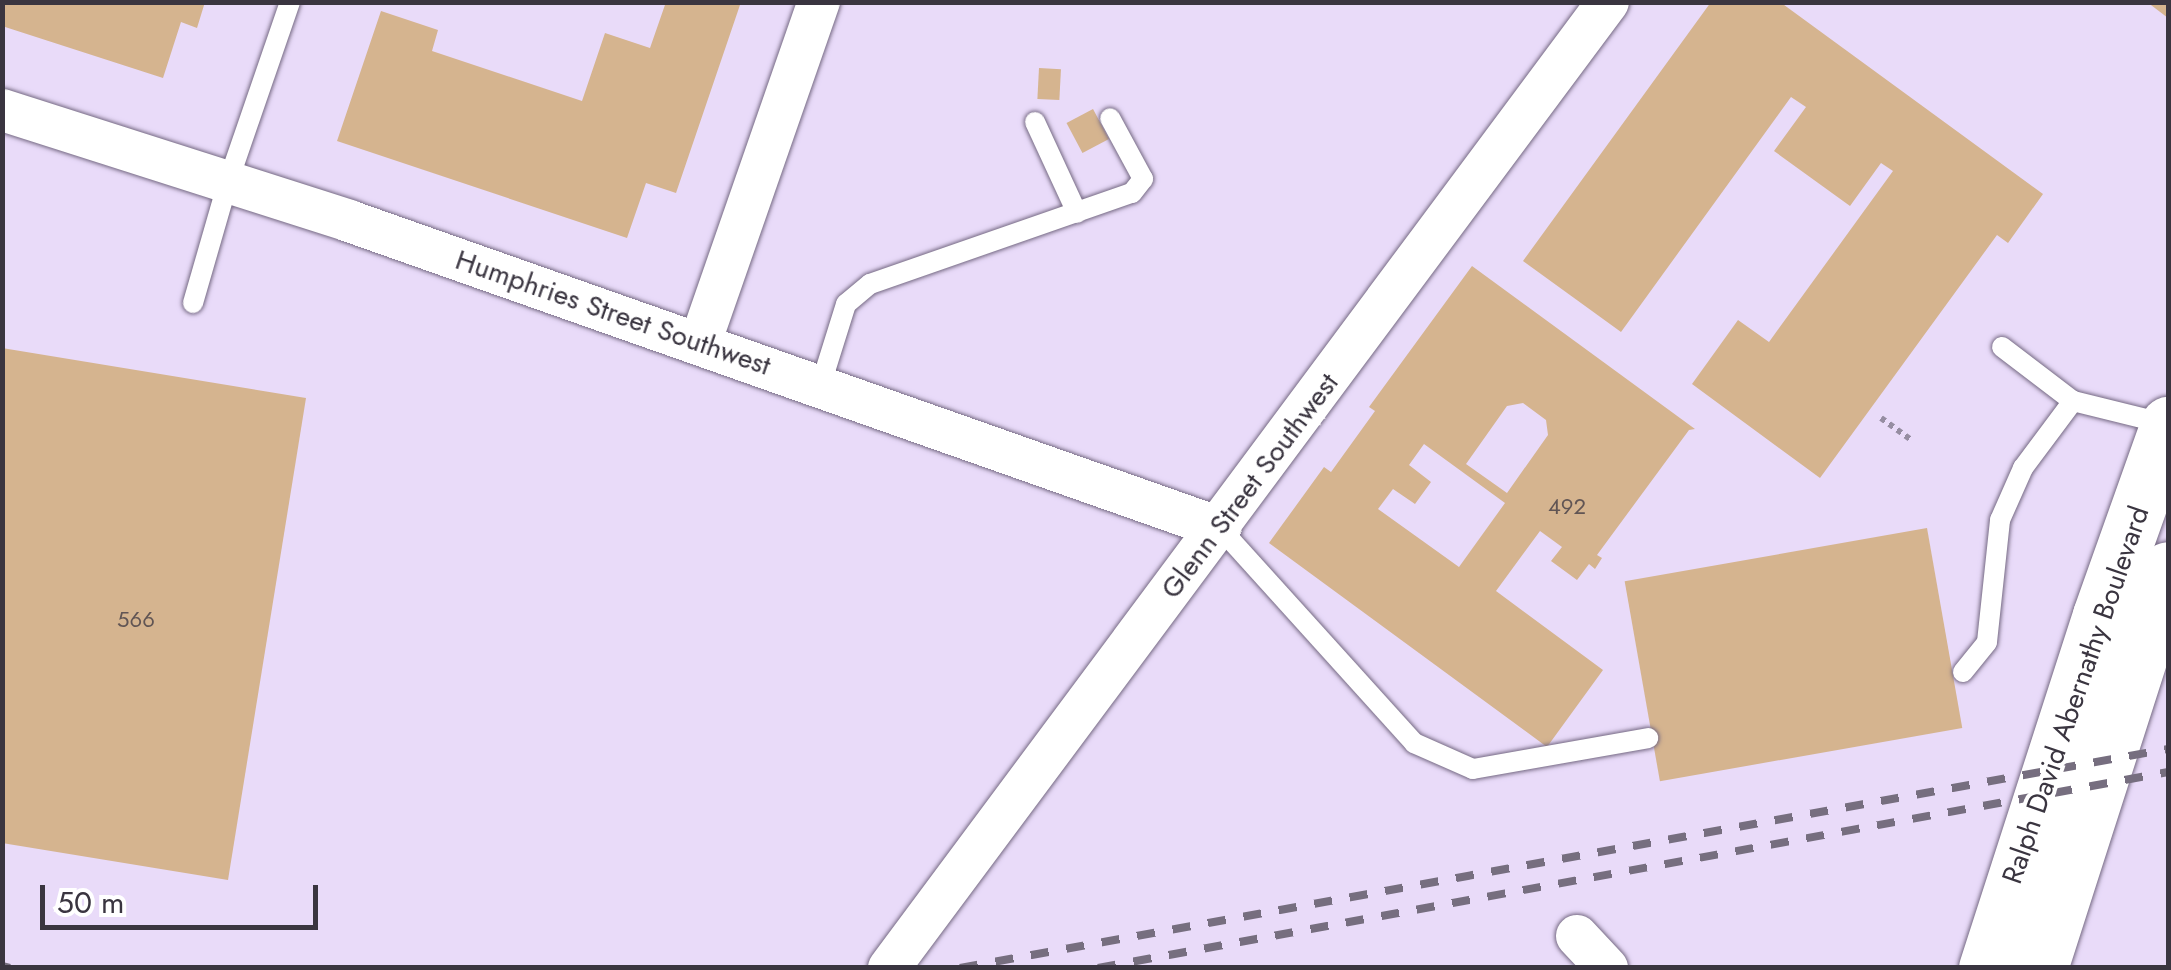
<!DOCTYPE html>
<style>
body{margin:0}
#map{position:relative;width:2171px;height:970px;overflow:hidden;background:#e9dbf9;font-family:Jost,sans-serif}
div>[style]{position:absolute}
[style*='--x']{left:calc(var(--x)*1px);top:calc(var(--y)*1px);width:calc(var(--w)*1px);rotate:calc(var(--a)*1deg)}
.building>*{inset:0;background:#d5b48f;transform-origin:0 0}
.path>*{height:6px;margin-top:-3px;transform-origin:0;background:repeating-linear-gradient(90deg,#968da2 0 5px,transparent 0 10px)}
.roads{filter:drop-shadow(0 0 2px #756983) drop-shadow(0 0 2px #756983)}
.service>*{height:20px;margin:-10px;padding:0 10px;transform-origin:10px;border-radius:10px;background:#fff}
.minor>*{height:42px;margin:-21px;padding:0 21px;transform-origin:21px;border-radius:21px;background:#fff}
.secondary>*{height:55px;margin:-27.5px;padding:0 27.5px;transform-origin:27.5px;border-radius:27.5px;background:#fff}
.rail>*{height:8px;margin-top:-4px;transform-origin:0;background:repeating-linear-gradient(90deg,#766e7f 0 18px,transparent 0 36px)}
span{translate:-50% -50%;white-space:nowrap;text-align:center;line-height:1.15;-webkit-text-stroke:8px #fff;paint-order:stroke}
.number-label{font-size:22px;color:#615554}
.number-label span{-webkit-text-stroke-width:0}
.street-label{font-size:28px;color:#3a3540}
.frame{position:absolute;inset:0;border:5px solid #3a3540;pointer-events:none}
.scale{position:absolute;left:40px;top:885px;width:278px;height:45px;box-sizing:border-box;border:5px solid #3a3540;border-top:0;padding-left:12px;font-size:30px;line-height:35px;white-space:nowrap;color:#3a3540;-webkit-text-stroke:8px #fff;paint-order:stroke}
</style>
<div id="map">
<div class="building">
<div style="clip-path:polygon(2px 2px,205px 2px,197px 28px,181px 22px,163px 78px,2px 26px)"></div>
<div style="clip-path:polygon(666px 2px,741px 2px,676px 193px,646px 183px,627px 238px,337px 141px,381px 11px,438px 30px,432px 51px,582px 101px,605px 33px,650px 48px)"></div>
<div style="clip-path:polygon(1711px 2px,1780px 2px,2043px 194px,2008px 243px,1997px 235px,1820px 478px,1692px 384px,1738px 320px,1769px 342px,1893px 171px,1881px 163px,1850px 206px,1774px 151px,1806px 107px,1791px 97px,1621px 332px,1523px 261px)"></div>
<div style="clip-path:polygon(2147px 2px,2168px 2px,2168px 18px)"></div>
<div style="left:1039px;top:68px;width:22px;height:31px;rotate:3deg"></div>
<div style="left:1093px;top:109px;width:34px;height:30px;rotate:62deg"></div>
<div style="clip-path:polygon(evenodd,1472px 266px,1695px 429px,1689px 430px,1597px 555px,1602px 558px,1595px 569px,1589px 564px,1577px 580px,1551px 561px,1562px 547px,1540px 531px,1496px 591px,1603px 670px,1547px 747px,1269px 543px,1324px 467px,1331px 472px,1375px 411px,1369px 407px,1472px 266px,1523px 403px,1546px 420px,1548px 435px,1507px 493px,1466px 464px,1507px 406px,1523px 403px,1472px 266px,1424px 444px,1505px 503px,1459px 567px,1378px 509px,1393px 489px,1415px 504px,1431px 482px,1409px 465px,1424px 444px)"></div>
<div style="clip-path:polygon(2px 348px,306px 398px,228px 880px,2px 843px)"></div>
<div style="left:1927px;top:528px;width:203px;height:307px;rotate:80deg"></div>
</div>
<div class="path">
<div style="--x:1881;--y:418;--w:36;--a:36"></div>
</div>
<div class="roads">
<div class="service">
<div style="--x:1035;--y:122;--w:100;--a:65.2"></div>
<div style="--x:193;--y:303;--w:126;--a:-73.9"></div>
<div style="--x:228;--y:182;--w:190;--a:-71"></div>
<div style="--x:2002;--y:347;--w:89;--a:37.3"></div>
<div style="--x:2073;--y:401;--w:96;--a:13.9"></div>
<div style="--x:821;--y:384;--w:84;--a:-72.6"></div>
<div style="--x:846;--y:304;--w:31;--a:-40"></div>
<div style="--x:870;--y:284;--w:277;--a:-19.2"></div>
<div style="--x:1132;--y:193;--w:18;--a:-52"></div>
<div style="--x:1143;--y:179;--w:69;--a:-118.4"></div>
<div style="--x:1220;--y:528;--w:290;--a:47.9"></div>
<div style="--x:1414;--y:743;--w:64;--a:23.8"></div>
<div style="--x:1473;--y:769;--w:178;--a:-10"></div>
<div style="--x:1963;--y:672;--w:38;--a:-51"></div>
<div style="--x:1987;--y:642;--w:123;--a:-83.9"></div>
<div style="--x:2000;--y:520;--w:57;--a:-66.1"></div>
<div style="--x:2023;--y:468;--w:84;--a:-53.3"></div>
</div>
<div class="minor">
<div style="--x:2;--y:110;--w:364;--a:17.7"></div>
<div style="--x:349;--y:221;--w:924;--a:19.42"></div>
<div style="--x:700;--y:343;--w:361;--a:-70.8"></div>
<div style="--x:1577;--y:936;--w:44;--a:46.8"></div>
<div style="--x:889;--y:968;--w:1204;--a:-53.34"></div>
</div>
<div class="secondary">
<div style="--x:1986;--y:968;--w:371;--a:-72.1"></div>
<div style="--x:2100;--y:615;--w:203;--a:-70.4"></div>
<div style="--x:2040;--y:968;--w:419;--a:-72.2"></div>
</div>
</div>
<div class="rail">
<div style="--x:2;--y:966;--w:8;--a:14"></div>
<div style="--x:960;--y:968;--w:1228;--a:-10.28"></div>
<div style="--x:1098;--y:968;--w:1088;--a:-10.38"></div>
</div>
<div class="number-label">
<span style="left:1567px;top:507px">492</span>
<span style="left:136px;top:620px">566</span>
</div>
<div class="street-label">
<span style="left:613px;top:313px;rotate:19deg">Humphries Street Southwest</span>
<span style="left:1250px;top:486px;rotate:-53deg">Glenn Street Southwest</span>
<span style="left:2076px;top:695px;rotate:-71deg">Ralph David Abernathy Boulevard</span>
</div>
<div class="frame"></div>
<div class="scale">50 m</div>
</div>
